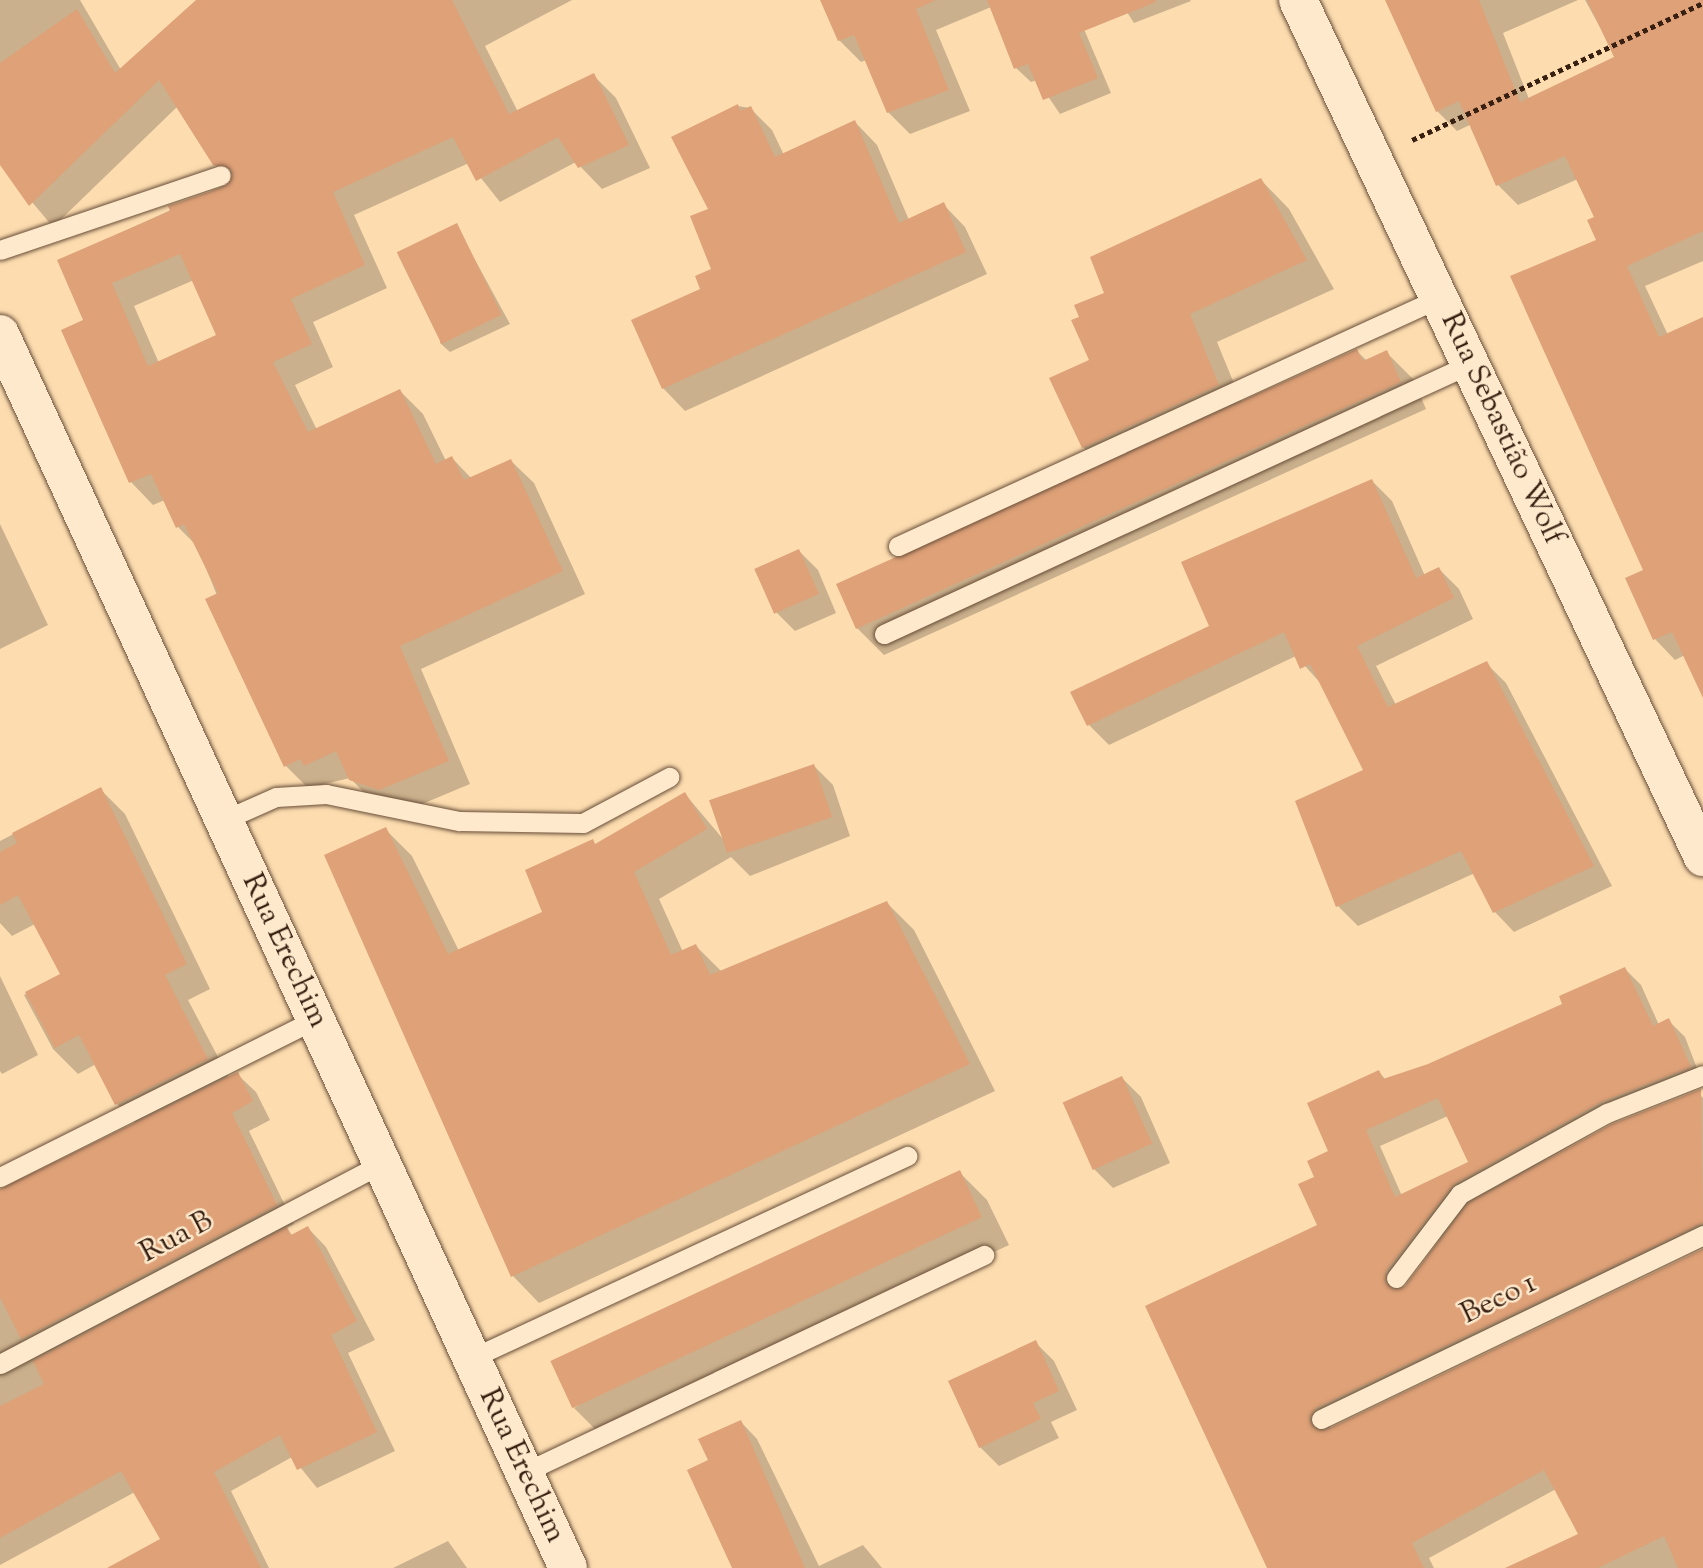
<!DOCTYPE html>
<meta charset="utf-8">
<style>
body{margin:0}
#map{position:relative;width:1703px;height:1568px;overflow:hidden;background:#fdddb0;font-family:"Sorts Mill Goudy",serif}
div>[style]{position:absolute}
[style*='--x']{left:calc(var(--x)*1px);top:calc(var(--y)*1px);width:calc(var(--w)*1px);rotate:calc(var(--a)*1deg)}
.shadow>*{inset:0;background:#0003}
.building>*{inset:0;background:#dea178;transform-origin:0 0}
.path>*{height:4.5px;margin-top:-2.25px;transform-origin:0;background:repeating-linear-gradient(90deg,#371f11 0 5px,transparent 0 8.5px)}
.roads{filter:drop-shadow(0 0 2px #684e39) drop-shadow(0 0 2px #684e39)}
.lane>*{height:19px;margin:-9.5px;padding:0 9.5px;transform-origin:9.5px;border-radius:9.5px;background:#fee9cc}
.street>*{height:38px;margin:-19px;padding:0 19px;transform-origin:19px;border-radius:19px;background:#fee9cc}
span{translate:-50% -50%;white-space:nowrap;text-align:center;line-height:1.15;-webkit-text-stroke:5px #fee9cc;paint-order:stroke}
.street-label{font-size:30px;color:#371f11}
</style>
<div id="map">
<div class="shadow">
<div style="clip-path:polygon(evenodd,0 0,80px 0,121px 70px,202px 0,572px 0,485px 46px,518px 112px,593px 75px,616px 98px,650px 168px,602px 189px,576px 162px,500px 202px,469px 163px,354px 215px,387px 288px,313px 322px,333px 367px,295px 385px,317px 430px,400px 391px,423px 414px,446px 461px,452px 458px,472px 479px,511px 461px,534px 483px,585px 594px,421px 669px,470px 784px,403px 812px,374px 803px,350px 778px,308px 788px,286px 766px,197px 546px,178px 527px,165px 500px,153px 505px,131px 482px,63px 331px,85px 321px,59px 261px,232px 182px,178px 106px,53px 227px,0 164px,0 0,194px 280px,218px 335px,159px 363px,134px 306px,194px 280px)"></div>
<div style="clip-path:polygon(822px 0,1008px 0,936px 30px,970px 111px,910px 134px,888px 112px,866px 60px,861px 62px,839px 40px)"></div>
<div style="clip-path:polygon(1119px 0,1190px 0,1191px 1px,1134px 23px)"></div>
<div style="clip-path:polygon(1387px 0,1578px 0,1503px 33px,1529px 99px,1617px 58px,1585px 0,1703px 0,1703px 261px,1645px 286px,1668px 335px,1703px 319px,1703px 692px,1685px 655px,1675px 660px,1655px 639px,1627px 579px,1645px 571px,1596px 218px,1578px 179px,1518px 205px,1498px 185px,1472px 124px,1457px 131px,1437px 111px)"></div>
<div style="clip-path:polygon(1081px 22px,1111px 93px,1060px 114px,1037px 80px,1031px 82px,1016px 68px)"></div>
<div style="clip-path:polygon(738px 106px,750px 108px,772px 130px,784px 155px,855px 122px,877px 145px,909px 220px,943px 204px,965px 227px,987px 274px,685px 411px,663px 388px,633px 321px,702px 290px,714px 270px,710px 209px)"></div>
<div style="clip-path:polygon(1261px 180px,1289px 209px,1334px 289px,1217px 342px,1242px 403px,1357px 351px,1367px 361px,1386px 352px,1413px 379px,1426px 409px,884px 655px,857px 628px,1102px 466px,1083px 447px,1092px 361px,1081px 317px)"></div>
<div style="clip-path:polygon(456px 225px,510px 324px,450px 352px,440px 343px)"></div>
<div style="clip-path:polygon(1372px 481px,1392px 501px,1425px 576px,1439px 569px,1459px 589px,1473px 619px,1376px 666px,1396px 705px,1486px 663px,1506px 683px,1612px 886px,1514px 932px,1494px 911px,1475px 873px,1358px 926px,1338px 906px,1365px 771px,1324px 687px,1296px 656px,1109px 745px,1089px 725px,1211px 626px)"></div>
<div style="clip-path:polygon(0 524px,48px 625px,0 649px)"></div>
<div style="clip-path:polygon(799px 551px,818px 570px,836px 613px,795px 631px,776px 612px)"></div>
<div style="clip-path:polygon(814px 766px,833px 785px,850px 836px,750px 876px,731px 857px,659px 899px,683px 952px,696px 946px,722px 972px,887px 903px,914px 930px,995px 1091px,539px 1303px,513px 1276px,385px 829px,412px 856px,459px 951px,544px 913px,592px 841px,596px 845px,685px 794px,723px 839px)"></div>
<div style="clip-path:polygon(100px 789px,125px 814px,210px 989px,188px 1000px,229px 1078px,237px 1074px,256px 1092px,270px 1120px,249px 1131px,294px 1224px,286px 1228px,293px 1236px,308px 1228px,326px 1247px,375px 1340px,348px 1353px,395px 1451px,317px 1488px,292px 1457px,231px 1491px,269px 1568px,111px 1568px,163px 1540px,135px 1492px,0 1565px,0 1212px,136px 1124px,117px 1104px,96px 1064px,78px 1074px,53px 1049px,24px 995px,62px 974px,35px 924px,12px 936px,0 923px,0 841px)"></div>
<div style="clip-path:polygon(evenodd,1625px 969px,1641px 985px,1659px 1025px,1669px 1021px,1685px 1037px,1703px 1084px,1618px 1118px,1462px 1209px,1613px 1126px,1697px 1092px,1703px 1098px,1703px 1245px,1331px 1424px,1329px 1431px,1703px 1251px,1703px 1568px,1547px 1568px,1580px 1535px,1556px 1489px,1429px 1558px,1434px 1568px,1273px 1568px,1320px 1226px,1316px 1178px,1330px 1152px,1379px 1072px,1386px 1080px,1428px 1065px,1565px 1005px,1625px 969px,1448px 1116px,1470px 1163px,1402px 1196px,1380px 1146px,1448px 1116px,1625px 969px,1443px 1234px,1406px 1287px,1399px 1290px,1443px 1234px)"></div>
<div style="clip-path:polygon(0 976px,38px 1055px,2px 1074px,0 1071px)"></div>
<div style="clip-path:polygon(1122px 1078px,1141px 1097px,1170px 1163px,1113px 1188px,1094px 1169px)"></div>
<div style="clip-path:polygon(959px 1172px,987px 1200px,1009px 1245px,602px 1436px,574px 1408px)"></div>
<div style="clip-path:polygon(1035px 1342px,1054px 1361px,1077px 1410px,1051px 1422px,1059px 1438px,999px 1466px,980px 1447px)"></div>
<div style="clip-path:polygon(741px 1422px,757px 1439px,819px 1566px,863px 1545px,882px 1568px,734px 1568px,710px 1461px)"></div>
<div style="clip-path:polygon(448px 1541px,467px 1568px,393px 1568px)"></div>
</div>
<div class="building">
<div style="clip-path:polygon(evenodd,196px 0,452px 0,509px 114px,594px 73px,629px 145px,578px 168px,558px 137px,476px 181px,453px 137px,333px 192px,365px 265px,291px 299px,312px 344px,273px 362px,308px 432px,400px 389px,436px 464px,452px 456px,464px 480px,511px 459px,563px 571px,400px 646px,449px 761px,379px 790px,349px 780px,336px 751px,304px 766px,300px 759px,284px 767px,205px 599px,218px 593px,184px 524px,176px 528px,151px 474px,129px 483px,61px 330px,83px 320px,57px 260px,170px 211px,168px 206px,226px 186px,232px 170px,213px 165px,159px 80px,29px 206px,0 165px,0 63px,77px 9px,115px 73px,196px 0,180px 254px,216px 335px,148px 366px,112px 283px,180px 254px)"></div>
<div style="clip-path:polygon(820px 0,936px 0,916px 9px,949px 90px,887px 113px,854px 35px,838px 41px)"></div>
<div style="clip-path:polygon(987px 0,1155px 0,1156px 2px,1079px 33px,1098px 78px,1043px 100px,1028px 64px,1014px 69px)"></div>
<div style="clip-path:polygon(1385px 0,1479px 0,1520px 102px,1614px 57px,1587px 0,1703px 0,1703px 231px,1627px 266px,1659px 337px,1703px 317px,1703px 698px,1672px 632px,1653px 640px,1625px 578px,1643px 570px,1510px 276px,1596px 240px,1587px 220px,1594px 217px,1565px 156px,1496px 186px,1459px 101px,1436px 112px)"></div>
<div style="clip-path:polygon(738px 104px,740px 111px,751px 106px,775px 157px,855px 120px,899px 223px,944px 202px,966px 252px,662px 389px,631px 320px,700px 289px,695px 276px,711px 269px,690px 216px,708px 209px,671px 137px)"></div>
<div style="clip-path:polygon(1261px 178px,1307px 260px,1190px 314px,1219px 385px,1082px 448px,1049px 378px,1089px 360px,1071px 320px,1079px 317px,1074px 305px,1104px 293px,1090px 257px)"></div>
<div style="left:457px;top:223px;width:102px;height:67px;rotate:64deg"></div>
<div style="clip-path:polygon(1357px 349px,1363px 361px,1387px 350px,1401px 382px,856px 629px,836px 584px)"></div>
<div style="clip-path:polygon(1372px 479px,1416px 578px,1439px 567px,1454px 598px,1357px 646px,1388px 707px,1487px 661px,1594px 866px,1493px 913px,1461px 851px,1336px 907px,1295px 801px,1363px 770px,1310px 664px,1300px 669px,1284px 632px,1087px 726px,1070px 692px,1209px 626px,1181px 562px)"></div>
<div style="left:799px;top:549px;width:49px;height:49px;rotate:66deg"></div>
<div style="left:814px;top:764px;width:56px;height:111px;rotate:71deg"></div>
<div style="clip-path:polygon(101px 787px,187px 964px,165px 975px,208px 1059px,115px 1105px,79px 1035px,55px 1048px,25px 992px,60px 974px,18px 895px,0 905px,0 852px,17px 843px,12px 833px)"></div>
<div style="clip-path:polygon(685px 792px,707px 829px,634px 872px,671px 955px,696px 944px,710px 975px,887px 901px,970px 1064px,511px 1277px,324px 855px,386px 827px,448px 954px,542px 912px,525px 870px,593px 839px,595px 844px)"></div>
<div style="clip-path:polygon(evenodd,1625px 967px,1653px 1026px,1669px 1018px,1691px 1067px,1601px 1102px,1454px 1184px,1386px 1271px,1385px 1282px,1394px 1290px,1405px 1286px,1468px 1203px,1612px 1124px,1701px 1089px,1703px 1223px,1316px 1408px,1309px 1419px,1315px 1429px,1326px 1430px,1703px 1249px,1703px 1568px,1678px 1568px,1664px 1536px,1598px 1568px,1505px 1568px,1578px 1534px,1544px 1470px,1412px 1543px,1424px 1568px,1267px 1568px,1145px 1306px,1317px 1225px,1298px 1184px,1314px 1177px,1307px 1161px,1328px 1151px,1307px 1103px,1379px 1070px,1383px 1079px,1428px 1064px,1562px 1004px,1559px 996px,1625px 967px,1438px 1098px,1468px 1162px,1395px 1197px,1366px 1130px,1438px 1098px)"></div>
<div style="clip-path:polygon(238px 1072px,253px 1101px,232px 1113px,277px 1205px,21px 1339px,0 1297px,0 1189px)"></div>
<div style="left:1122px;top:1076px;width:74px;height:65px;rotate:66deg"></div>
<div style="left:960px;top:1170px;width:52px;height:452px;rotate:65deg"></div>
<div style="clip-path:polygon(308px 1226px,357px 1321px,331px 1335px,377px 1432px,297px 1470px,280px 1435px,214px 1472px,261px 1568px,107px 1568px,160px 1539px,121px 1471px,0 1538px,0 1406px,44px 1384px,33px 1361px,287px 1227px,291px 1235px)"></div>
<div style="clip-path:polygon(1036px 1340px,1059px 1391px,1033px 1403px,1041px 1419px,979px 1448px,948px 1381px)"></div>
<div style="clip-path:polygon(741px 1420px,805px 1568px,732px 1568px,687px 1470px,708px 1460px,698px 1439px)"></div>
</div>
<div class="path">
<div style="--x:1412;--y:140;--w:322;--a:-25.2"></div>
</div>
<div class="roads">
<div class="lane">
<div style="--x:0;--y:250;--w:233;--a:-18.7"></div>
<div style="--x:898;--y:546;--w:595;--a:-24.63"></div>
<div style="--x:884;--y:634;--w:645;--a:-24.74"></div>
<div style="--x:224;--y:820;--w:57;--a:-23.9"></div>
<div style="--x:276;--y:797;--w:50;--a:-3.4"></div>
<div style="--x:326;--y:794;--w:136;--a:11.5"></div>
<div style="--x:459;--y:821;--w:124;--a:0.9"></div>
<div style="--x:583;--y:823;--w:98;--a:-28.1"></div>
<div style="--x:0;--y:1177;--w:352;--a:-26.6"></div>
<div style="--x:1396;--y:1278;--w:106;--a:-52.7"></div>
<div style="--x:1460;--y:1194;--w:168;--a:-28.9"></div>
<div style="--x:1607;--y:1113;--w:103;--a:-21.6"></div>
<div style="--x:472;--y:1358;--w:480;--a:-24.9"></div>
<div style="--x:0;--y:1364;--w:430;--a:-27.7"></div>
<div style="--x:1321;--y:1419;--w:424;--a:-25.7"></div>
<div style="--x:525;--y:1472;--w:508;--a:-25.3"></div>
</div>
<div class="street">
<div style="--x:1298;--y:0;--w:948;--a:64.71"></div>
<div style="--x:0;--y:334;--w:1358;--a:65.28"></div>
</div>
</div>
<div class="street-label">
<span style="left:1501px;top:429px;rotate:65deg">Rua Sebastião Wolf</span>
<span style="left:284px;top:951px;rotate:65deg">Rua Erechim</span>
<span style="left:177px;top:1238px;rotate:-28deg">Rua B</span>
<span style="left:1499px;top:1300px;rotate:-26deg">Beco 1</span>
<span style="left:521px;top:1466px;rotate:65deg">Rua Erechim</span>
</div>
</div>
